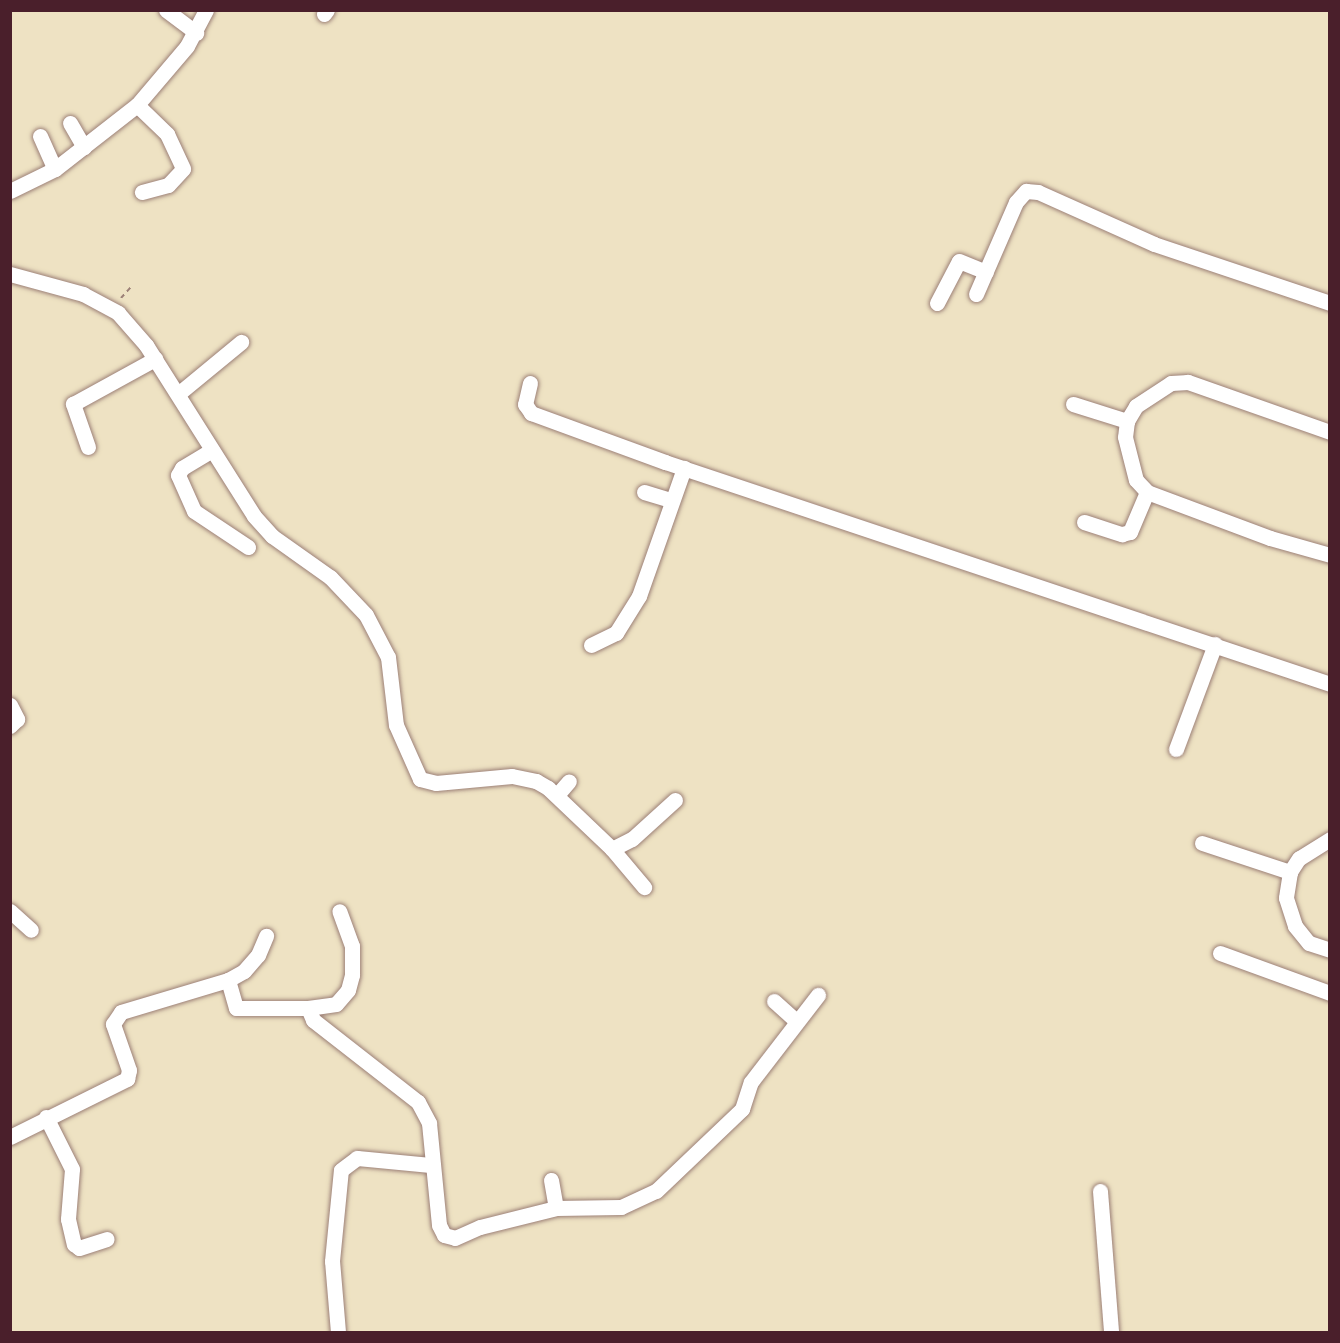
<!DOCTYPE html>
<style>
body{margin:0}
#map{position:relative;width:1340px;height:1343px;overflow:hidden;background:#eee2c3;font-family:Mali,sans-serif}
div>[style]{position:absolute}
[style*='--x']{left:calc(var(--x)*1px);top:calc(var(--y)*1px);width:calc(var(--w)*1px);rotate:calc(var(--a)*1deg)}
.path>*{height:2px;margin-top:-1px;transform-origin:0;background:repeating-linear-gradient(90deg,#9c8077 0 4.5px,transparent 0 9px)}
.roads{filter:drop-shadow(0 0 2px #9c8077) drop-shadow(0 0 2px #9c8077)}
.minor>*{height:15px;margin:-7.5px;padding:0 7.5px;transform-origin:7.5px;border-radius:7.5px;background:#fff}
span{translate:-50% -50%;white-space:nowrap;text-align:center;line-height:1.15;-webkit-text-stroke:5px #fff;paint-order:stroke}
.frame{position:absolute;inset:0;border:12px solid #4a1f2b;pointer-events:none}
</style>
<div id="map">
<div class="path">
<div style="--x:121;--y:298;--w:15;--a:-48"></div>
</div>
<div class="roads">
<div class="minor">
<div style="--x:166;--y:10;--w:38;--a:37"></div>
<div style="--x:324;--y:14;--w:5;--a:-53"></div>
<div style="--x:137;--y:105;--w:42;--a:44"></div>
<div style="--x:167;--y:134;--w:38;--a:65"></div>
<div style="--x:183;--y:169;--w:22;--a:133"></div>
<div style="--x:168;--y:185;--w:27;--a:165"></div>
<div style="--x:70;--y:123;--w:28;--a:60"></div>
<div style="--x:40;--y:136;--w:36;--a:66"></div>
<div style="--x:10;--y:191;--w:50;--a:-26.1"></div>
<div style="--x:55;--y:169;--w:104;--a:-38"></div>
<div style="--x:137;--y:105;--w:77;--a:-49.7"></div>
<div style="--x:187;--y:46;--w:41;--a:-62.2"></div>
<div style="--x:10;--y:274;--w:76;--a:15.3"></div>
<div style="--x:83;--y:294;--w:40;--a:28"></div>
<div style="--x:118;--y:313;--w:43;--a:48.8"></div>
<div style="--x:146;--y:345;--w:202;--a:57.7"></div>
<div style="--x:254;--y:516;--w:27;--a:48"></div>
<div style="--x:272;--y:536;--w:71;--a:35.3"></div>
<div style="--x:330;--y:577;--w:52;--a:46.5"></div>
<div style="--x:366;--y:615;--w:47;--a:62.4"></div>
<div style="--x:388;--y:657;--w:68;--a:83.3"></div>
<div style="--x:396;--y:725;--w:59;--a:66"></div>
<div style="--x:420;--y:779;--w:16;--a:14"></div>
<div style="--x:436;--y:783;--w:76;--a:-5.3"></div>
<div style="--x:512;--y:776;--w:25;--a:12"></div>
<div style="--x:536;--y:781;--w:14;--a:30"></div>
<div style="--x:548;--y:788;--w:88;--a:43.6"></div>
<div style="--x:612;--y:849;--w:50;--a:49.9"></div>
<div style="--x:976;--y:294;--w:100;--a:-66.5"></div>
<div style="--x:1016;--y:202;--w:15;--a:-48"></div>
<div style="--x:1026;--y:191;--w:12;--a:5"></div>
<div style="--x:1038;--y:192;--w:127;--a:24.1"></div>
<div style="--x:1154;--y:244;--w:186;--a:18.5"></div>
<div style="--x:937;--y:303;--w:47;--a:-62.4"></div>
<div style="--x:959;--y:261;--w:29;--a:22"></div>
<div style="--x:530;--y:383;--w:22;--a:103"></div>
<div style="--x:525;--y:404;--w:11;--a:56"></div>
<div style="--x:531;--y:413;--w:143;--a:20.1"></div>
<div style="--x:665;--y:462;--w:701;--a:18.46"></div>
<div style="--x:178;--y:394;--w:82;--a:-39.5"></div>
<div style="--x:1073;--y:404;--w:57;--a:17.5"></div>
<div style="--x:1330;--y:432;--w:151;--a:-160.6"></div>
<div style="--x:1188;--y:382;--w:17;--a:177"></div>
<div style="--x:1171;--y:383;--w:42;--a:146.7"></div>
<div style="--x:1136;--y:406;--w:17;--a:121"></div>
<div style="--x:1127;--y:421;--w:16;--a:97"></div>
<div style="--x:1125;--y:437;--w:44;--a:75.7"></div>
<div style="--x:1136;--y:480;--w:16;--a:47"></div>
<div style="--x:1147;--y:492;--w:131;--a:20.5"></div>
<div style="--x:1270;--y:538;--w:62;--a:15.8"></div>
<div style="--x:88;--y:447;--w:46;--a:-109.2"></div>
<div style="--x:73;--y:404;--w:94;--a:-28.8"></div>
<div style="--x:212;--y:450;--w:35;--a:149"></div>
<div style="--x:182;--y:468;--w:8;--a:120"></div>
<div style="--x:178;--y:475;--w:39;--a:66"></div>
<div style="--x:194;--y:511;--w:65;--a:33.7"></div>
<div style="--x:644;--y:492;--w:28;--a:17"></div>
<div style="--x:1084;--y:522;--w:40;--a:18"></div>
<div style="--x:1122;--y:534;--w:8;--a:-14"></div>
<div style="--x:1130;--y:532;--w:43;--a:-67"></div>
<div style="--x:591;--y:645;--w:28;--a:-26"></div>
<div style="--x:616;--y:633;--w:44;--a:-58.1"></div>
<div style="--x:639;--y:596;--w:136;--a:-70.6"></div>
<div style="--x:10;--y:705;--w:16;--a:63"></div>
<div style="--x:17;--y:719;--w:10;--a:135"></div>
<div style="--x:1176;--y:749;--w:112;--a:-69.6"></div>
<div style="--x:557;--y:795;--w:18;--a:-49"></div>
<div style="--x:1330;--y:839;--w:36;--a:148"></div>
<div style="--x:1299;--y:858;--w:17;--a:123"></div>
<div style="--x:1290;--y:872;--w:26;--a:99"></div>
<div style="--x:1286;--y:898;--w:29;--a:72"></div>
<div style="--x:1295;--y:926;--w:22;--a:51"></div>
<div style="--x:1309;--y:943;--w:22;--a:18"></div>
<div style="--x:1202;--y:843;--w:93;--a:18.2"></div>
<div style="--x:612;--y:849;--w:22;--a:-27"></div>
<div style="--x:632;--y:839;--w:58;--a:-42.2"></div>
<div style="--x:10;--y:911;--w:28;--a:42"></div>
<div style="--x:1220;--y:953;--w:117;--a:20"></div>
<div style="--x:228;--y:980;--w:18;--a:-29"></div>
<div style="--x:244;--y:971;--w:21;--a:-49"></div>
<div style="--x:258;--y:955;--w:21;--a:-67"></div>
<div style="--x:774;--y:1001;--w:28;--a:42"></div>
<div style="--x:308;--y:1008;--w:28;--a:-8"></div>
<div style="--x:336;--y:1004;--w:18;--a:-49"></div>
<div style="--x:348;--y:990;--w:16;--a:-75"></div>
<div style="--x:352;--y:975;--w:29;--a:-90"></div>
<div style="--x:352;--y:946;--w:37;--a:-110"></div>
<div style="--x:46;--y:1117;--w:58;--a:63.4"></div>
<div style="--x:72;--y:1169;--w:50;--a:94.6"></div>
<div style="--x:68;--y:1219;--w:26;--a:77"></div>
<div style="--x:74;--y:1244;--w:6;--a:39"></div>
<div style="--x:79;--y:1248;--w:29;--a:-18"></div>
<div style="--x:10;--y:1137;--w:131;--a:-26.4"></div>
<div style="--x:127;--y:1079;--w:9;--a:-77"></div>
<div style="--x:129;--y:1070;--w:49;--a:-109.2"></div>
<div style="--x:113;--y:1024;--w:14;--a:-56"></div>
<div style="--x:121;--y:1012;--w:112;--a:-16.7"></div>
<div style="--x:228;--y:980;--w:29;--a:74"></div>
<div style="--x:236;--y:1008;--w:72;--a:0"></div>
<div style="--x:308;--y:1008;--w:13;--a:67"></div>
<div style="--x:313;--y:1020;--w:133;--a:38"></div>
<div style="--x:418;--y:1102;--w:24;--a:62"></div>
<div style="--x:429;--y:1123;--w:102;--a:84.4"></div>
<div style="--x:439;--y:1225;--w:11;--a:63"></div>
<div style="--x:444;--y:1235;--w:11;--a:15"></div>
<div style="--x:455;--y:1238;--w:27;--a:-24"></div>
<div style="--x:480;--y:1227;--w:78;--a:-14"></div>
<div style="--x:556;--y:1208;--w:65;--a:-0.9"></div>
<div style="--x:621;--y:1207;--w:38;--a:-25"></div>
<div style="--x:656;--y:1191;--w:119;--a:-43.6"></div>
<div style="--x:742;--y:1109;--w:28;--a:-72"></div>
<div style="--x:751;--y:1082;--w:110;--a:-52.4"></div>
<div style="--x:551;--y:1180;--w:28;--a:80"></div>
<div style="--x:1100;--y:1191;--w:141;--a:85.5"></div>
<div style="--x:338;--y:1332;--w:71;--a:-94.8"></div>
<div style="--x:332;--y:1261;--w:91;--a:-84.4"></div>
<div style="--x:341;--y:1170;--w:20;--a:-37"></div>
<div style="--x:357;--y:1158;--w:74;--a:5.4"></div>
</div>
</div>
<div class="frame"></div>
</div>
